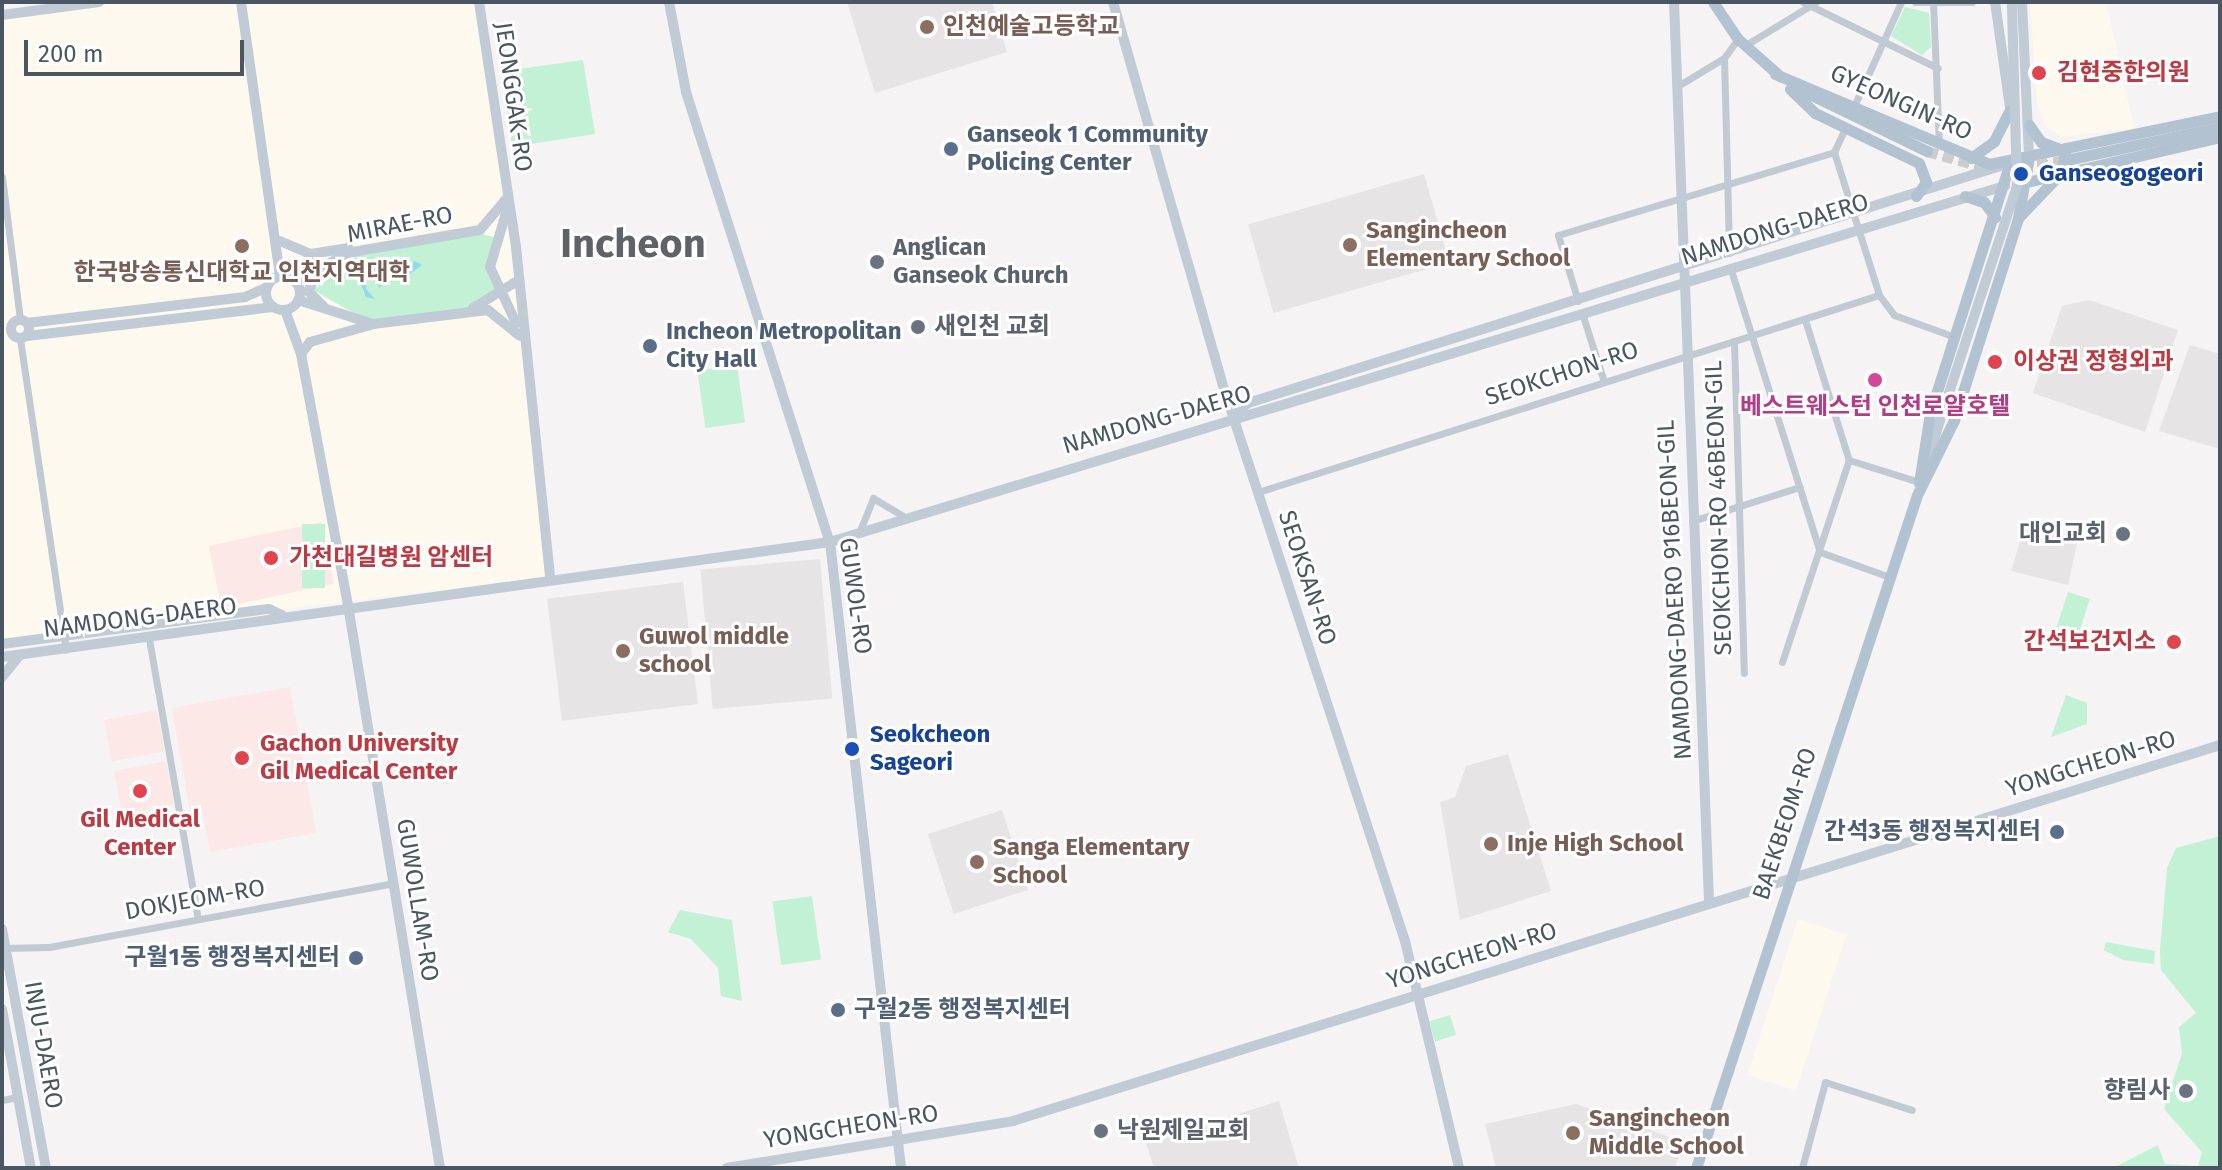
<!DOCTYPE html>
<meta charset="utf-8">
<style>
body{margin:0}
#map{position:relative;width:2222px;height:1170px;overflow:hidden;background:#f5f3f3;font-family:"Fira Sans","Noto Sans KR",sans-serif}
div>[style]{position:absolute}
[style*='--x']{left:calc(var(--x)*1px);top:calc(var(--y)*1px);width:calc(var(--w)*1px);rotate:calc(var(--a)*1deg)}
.commercial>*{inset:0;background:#fdf9ef;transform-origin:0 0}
.education>*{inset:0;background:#e6e4e5;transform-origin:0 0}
.medical>*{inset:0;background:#fce8e6;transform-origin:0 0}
.green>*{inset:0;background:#c3f1d5;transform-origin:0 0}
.water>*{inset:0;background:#90daee}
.primary-tunnel>*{height:11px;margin-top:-5.5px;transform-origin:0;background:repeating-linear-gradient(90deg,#caccce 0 11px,transparent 0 16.5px)}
.street>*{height:7px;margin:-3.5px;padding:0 3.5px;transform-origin:3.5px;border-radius:3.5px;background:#c1cad2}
.secondary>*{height:10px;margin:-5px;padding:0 5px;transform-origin:5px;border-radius:5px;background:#c1cbd6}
.secondary>.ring{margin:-5px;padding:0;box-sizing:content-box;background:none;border:10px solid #c1cbd6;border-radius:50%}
.primary>*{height:11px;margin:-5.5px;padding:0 5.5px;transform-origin:5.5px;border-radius:5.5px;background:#b3c2d1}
.secondary-bridge>*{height:10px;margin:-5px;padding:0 5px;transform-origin:5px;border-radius:5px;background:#c1cbd6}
.dots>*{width:22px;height:22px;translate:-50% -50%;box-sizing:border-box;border:4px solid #fff;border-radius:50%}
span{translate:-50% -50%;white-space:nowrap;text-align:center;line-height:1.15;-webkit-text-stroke:6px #fff;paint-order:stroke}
.education-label{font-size:24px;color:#785e54;font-weight:700}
.left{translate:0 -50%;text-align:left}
.health-label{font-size:24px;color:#be3a42;font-weight:700}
.right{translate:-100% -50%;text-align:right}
.street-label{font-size:24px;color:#4a5661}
.service-label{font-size:24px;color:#4e5e75;font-weight:700}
.transit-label{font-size:24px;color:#164399;font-weight:700}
.worship-label{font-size:24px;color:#5b616d;font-weight:700}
.hotel-label{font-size:24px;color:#b23c85;font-weight:700}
.town-label{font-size:40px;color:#5f6368;font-weight:700}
.frame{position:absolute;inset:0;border:4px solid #4a5661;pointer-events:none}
.scale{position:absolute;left:24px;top:40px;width:220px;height:36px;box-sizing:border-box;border:4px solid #4a5661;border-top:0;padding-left:10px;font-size:24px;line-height:28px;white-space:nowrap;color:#4a5661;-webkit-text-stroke:6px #fff;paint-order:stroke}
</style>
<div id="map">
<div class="commercial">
<div style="clip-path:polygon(99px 2px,479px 2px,516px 247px,550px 577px,2px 643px,2px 15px)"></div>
<div style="clip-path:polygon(2106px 2px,2134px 128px,2063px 137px,2046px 127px,2037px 103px,2030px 4px)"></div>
<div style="left:1798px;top:919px;width:51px;height:164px;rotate:18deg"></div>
</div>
<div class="education">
<div style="clip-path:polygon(847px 2px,992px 2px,1007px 52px,875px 93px)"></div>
<div style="left:1424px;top:174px;width:92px;height:183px;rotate:74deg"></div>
<div style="clip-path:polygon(2089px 300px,2178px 330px,2145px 432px,2033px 393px,2062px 306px)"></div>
<div style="clip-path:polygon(2190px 345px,2220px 354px,2220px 449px,2159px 431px)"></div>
<div style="clip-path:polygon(2026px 522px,2078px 539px,2068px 585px,2011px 571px)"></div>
<div style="left:820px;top:559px;width:140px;height:120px;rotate:85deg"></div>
<div style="left:683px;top:582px;width:123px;height:137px;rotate:83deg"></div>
<div style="clip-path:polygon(1508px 754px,1551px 891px,1460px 920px,1440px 802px,1455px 797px,1466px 766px)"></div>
<div style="left:1002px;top:810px;width:84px;height:78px;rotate:72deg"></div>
<div style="clip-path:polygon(1279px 1101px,1299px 1168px,1154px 1168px,1146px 1143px)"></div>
<div style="clip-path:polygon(1576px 1104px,1684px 1142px,1675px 1168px,1496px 1168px,1485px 1124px)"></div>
</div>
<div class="medical">
<div style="left:321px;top:522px;width:63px;height:115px;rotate:78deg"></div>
<div style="clip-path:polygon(290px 687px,316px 833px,210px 852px,202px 808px,190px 810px,172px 708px)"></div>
<div style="left:157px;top:710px;width:42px;height:54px;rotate:79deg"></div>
<div style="left:166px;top:761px;width:44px;height:53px;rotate:79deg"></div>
</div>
<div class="green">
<div style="clip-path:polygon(1905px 7px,1929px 13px,1931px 47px,1922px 55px,1891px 36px)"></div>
<div style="clip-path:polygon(583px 60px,595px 134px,512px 147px,503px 78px,512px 70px)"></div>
<div style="clip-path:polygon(471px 231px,500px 239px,491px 257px,503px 292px,471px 309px,373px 324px,313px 290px,363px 250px)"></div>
<div style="left:737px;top:365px;width:58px;height:40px;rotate:82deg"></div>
<div style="left:302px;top:524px;width:23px;height:64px"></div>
<div style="left:2068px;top:592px;width:23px;height:37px;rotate:18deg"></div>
<div style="clip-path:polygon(2066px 695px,2087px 703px,2087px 724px,2051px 737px)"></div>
<div style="clip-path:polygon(2220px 836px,2220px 1168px,2113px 1168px,2158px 1145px,2165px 1164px,2198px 1166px,2202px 1152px,2164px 1109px,2182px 1053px,2179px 1027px,2196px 1013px,2161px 970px,2160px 950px,2167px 868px,2176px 848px)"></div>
<div style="left:812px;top:896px;width:64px;height:40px;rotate:82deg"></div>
<div style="clip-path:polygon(680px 910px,732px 920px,742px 1001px,721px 996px,718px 968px,691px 939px,668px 932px)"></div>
<div style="clip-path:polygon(2106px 942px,2155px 951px,2154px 964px,2123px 960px,2104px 950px)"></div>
<div style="left:1450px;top:1015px;width:21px;height:22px;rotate:73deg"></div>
</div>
<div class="water">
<div style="clip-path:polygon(380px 257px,406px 269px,415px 261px,422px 265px,406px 277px,384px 267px,388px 280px,379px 288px,379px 277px,368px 275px,366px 289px,375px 299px,366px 297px,358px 275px)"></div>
</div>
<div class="primary-tunnel">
<div style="--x:1927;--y:151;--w:67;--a:15.5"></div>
<div style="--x:2021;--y:168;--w:51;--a:-10.2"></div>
</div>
<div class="street">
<div style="--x:1803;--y:2;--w:150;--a:26.1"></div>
<div style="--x:1915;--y:2;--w:57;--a:0"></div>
<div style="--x:1933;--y:2;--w:142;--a:87.6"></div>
<div style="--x:1744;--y:46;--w:84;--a:-31.4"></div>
<div style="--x:1724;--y:58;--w:195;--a:88.5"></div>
<div style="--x:1676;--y:87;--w:56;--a:-31.1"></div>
<div style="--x:1724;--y:58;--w:24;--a:-54"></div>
<div style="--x:1855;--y:104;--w:112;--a:-65.7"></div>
<div style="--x:1834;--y:152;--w:150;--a:72.5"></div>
<div style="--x:1879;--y:295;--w:25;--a:53"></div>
<div style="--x:1894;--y:315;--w:65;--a:19.8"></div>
<div style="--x:2;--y:177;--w:144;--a:82.8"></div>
<div style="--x:1730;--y:267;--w:299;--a:72.5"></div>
<div style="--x:1820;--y:552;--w:74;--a:19.7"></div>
<div style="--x:1578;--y:301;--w:69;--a:-106.9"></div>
<div style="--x:1558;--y:235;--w:288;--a:-16.7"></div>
<div style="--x:1834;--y:152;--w:26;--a:-65"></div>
<div style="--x:1582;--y:313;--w:72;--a:72.3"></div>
<div style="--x:1805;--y:320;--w:147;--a:72.6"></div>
<div style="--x:20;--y:339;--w:314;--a:81.6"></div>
<div style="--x:1734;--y:341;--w:332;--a:88.3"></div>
<div style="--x:1849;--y:460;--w:73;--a:17.4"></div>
<div style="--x:1258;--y:492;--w:651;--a:-17.6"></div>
<div style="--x:1692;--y:521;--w:113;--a:-17.5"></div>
<div style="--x:859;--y:533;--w:38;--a:-68"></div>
<div style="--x:873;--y:498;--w:39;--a:31"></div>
<div style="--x:149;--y:639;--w:284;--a:80.1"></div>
<div style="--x:1782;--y:662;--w:213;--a:-71.7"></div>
<div style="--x:2;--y:948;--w:47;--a:-1.2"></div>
<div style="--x:49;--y:947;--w:351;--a:-10.5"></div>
<div style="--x:2;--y:1100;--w:16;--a:-11"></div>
<div style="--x:1802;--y:1168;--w:89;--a:-75"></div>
<div style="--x:1825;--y:1082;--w:91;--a:17.8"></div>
</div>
<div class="secondary">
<div style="--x:241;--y:2;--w:278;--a:81.9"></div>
<div style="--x:479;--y:2;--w:248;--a:81.4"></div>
<div style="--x:516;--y:247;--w:332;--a:84.1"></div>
<div style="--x:669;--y:2;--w:92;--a:79.3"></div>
<div style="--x:686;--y:92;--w:472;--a:72.3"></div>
<div style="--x:830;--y:542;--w:630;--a:83.53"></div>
<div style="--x:1113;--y:2;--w:409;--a:74"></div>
<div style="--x:1226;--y:395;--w:575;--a:71.85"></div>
<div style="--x:1405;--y:941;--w:233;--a:76.6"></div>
<div style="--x:1674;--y:2;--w:901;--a:87.77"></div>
<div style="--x:1995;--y:2;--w:114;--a:81.9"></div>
<div style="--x:2022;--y:2;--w:155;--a:87.4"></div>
<div style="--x:2;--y:15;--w:98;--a:-7.6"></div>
<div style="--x:506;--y:213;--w:56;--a:106.5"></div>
<div style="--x:490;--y:267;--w:62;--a:65.1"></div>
<div style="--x:280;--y:241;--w:34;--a:23"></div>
<div style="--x:311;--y:254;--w:38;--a:-9"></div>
<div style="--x:316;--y:276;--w:17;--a:118"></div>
<div style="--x:308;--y:291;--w:21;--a:45"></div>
<div class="ring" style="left:266px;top:276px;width:24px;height:24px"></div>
<div style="--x:296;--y:283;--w:59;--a:-30.5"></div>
<div style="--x:347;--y:253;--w:135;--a:-9.8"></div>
<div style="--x:480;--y:230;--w:42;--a:-49.8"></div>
<div style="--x:298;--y:300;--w:79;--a:17.7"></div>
<div style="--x:373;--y:324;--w:116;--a:-6.9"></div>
<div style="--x:488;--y:310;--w:41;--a:39.1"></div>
<div style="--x:473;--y:308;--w:54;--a:-31.3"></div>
<div style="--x:285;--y:310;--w:47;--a:70"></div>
<div style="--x:301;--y:354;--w:255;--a:79.4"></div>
<div style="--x:348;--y:605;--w:570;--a:80.72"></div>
<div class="ring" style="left:11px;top:320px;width:8px;height:8px"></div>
<div style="--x:27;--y:323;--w:220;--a:-6.8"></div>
<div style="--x:245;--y:297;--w:24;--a:-24"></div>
<div style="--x:27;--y:336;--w:248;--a:-6.7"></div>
<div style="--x:301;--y:354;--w:15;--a:-53"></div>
<div style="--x:310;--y:342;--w:63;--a:-15.6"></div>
<div style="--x:1233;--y:416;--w:20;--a:-41"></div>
<div style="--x:1248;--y:403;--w:799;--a:-17.48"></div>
<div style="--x:1925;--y:469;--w:58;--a:-72.8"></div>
<div style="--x:2;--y:644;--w:269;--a:-7.5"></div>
<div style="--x:269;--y:609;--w:14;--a:25"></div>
<div style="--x:2;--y:657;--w:836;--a:-7.91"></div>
<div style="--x:830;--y:542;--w:1228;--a:-16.86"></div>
<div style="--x:2;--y:677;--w:28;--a:-51"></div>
<div style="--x:2;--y:929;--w:243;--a:79.6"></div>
<div style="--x:2;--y:1009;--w:162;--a:79.7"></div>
<div style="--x:727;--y:1168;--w:290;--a:-9.3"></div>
<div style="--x:1013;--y:1121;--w:1264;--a:-17.3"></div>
</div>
<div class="primary">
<div style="--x:1713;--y:2;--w:45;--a:56"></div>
<div style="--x:1738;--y:39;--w:57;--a:41.5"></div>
<div style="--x:1775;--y:74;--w:232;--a:22.8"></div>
<div style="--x:1989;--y:164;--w:236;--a:-11.7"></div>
<div style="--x:1795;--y:87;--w:147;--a:25.9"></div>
<div style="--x:1790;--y:89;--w:35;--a:44"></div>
<div style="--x:1815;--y:113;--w:115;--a:25.7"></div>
<div style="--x:2029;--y:125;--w:21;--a:55"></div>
<div style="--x:2041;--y:142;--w:20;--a:20"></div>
<div style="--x:2066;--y:148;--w:16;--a:101"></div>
<div style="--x:2063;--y:164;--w:15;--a:37"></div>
<div style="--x:1971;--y:158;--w:29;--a:-36"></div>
<div style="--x:1994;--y:141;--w:35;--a:-63"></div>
<div style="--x:2071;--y:159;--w:152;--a:-12.1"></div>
<div style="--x:2018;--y:184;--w:207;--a:-13.1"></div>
<div style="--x:1916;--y:196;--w:17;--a:-54"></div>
<div style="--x:1926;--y:182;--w:20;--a:-110"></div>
<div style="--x:1965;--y:196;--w:20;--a:18"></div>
<div style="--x:1984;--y:202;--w:19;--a:54"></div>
<div style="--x:2018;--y:218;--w:57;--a:-46.4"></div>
<div style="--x:1919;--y:483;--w:71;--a:-81.1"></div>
<div style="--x:1930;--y:413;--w:262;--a:-72.3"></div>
<div style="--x:1696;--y:1168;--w:708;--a:-71.82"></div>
<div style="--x:1917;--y:495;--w:84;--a:-63.7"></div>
<div style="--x:1954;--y:420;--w:212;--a:-72.4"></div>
<div style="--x:2018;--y:218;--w:62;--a:-79.8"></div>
</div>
<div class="secondary-bridge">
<div style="--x:1942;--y:414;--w:240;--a:-71.8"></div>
<div style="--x:2017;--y:186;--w:184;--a:-91.6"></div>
</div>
<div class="dots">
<div style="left:927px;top:27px;background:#8d6e63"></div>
<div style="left:2039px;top:73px;background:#e0444e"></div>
<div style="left:951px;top:149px;background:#5c6f8a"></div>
<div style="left:2021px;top:174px;background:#1a4fb4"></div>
<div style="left:1350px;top:245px;background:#8d6e63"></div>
<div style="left:242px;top:246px;background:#8d6e63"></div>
<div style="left:877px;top:262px;background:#6b7280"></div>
<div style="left:918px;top:327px;background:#6b7280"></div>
<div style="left:650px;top:346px;background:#5c6f8a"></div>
<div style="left:1995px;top:362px;background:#e0444e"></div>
<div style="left:1875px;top:380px;background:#d1479c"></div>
<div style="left:2123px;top:534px;background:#6b7280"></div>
<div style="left:271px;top:558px;background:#e0444e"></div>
<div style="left:2174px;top:642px;background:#e0444e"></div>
<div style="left:623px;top:651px;background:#8d6e63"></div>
<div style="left:852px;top:749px;background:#1a4fb4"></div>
<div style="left:242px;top:758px;background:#e0444e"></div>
<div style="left:140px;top:791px;background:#e0444e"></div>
<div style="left:2057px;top:832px;background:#5c6f8a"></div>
<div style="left:1491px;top:844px;background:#8d6e63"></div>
<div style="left:977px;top:862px;background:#8d6e63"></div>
<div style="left:356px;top:958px;background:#5c6f8a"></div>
<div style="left:838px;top:1010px;background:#5c6f8a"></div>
<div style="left:2186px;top:1091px;background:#6b7280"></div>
<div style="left:1101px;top:1131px;background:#6b7280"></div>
<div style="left:1573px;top:1133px;background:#8d6e63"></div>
</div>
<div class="education-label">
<span class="left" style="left:943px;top:27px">인천예술고등학교</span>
<span class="left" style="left:1366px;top:245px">Sangincheon<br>Elementary School</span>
<span style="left:242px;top:273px">한국방송통신대학교 인천지역대학</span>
<span class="left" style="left:639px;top:651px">Guwol middle<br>school</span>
<span class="left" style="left:1507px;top:844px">Inje High School</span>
<span class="left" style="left:993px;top:862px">Sanga Elementary<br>School</span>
<span class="left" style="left:1589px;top:1133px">Sangincheon<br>Middle School</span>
</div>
<div class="health-label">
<span class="left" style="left:2057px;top:73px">김현중한의원</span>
<span class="left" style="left:2013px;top:362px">이상권 정형외과</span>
<span class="left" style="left:289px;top:558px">가천대길병원 암센터</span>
<span class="right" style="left:2156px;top:642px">간석보건지소</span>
<span class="left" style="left:260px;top:758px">Gachon University<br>Gil Medical Center</span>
<span style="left:140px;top:834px">Gil Medical<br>Center</span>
</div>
<div class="street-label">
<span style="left:513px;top:97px;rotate:82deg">JEONGGAK-RO</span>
<span style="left:1901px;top:103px;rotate:24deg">GYEONGIN-RO</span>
<span style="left:400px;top:225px;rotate:-11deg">MIRAE-RO</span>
<span style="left:1775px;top:230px;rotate:-17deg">NAMDONG-DAERO</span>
<span style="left:1562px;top:374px;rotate:-18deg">SEOKCHON-RO</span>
<span style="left:1157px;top:420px;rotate:-16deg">NAMDONG-DAERO</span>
<span style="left:1719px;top:508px;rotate:-92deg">SEOKCHON-RO 46BEON-GIL</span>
<span style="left:1307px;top:578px;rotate:72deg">SEOKSAN-RO</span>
<span style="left:1675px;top:590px;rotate:-93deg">NAMDONG-DAERO 916BEON-GIL</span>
<span style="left:855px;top:596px;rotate:82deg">GUWOL-RO</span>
<span style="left:140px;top:618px;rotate:-7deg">NAMDONG-DAERO</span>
<span style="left:2091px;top:764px;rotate:-17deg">YONGCHEON-RO</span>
<span style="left:1785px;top:824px;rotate:-72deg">BAEKBEOM-RO</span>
<span style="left:195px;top:900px;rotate:-10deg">DOKJEOM-RO</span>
<span style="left:417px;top:900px;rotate:81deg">GUWOLLAM-RO</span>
<span style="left:1472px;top:956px;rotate:-17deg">YONGCHEON-RO</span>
<span style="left:43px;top:1045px;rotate:80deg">INJU-DAERO</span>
<span style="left:851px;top:1127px;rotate:-9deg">YONGCHEON-RO</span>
</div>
<div class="service-label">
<span class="left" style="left:967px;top:149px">Ganseok 1 Community<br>Policing Center</span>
<span class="left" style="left:666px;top:346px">Incheon Metropolitan<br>City Hall</span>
<span class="right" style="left:2041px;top:832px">간석3동 행정복지센터</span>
<span class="right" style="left:340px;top:958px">구월1동 행정복지센터</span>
<span class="left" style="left:854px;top:1010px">구월2동 행정복지센터</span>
</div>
<div class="transit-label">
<span class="left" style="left:2039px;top:174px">Ganseogogeori</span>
<span class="left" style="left:870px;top:749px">Seokcheon<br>Sageori</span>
</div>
<div class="worship-label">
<span class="left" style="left:893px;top:262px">Anglican<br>Ganseok Church</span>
<span class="left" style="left:934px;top:327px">새인천 교회</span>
<span class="right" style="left:2107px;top:534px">대인교회</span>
<span class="right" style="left:2170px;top:1091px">향림사</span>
<span class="left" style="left:1117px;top:1131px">낙원제일교회</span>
</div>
<div class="hotel-label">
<span style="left:1875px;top:407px">베스트웨스턴 인천로얄호텔</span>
</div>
<div class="town-label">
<span style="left:633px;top:244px">Incheon</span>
</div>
<div class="frame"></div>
<div class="scale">200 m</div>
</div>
